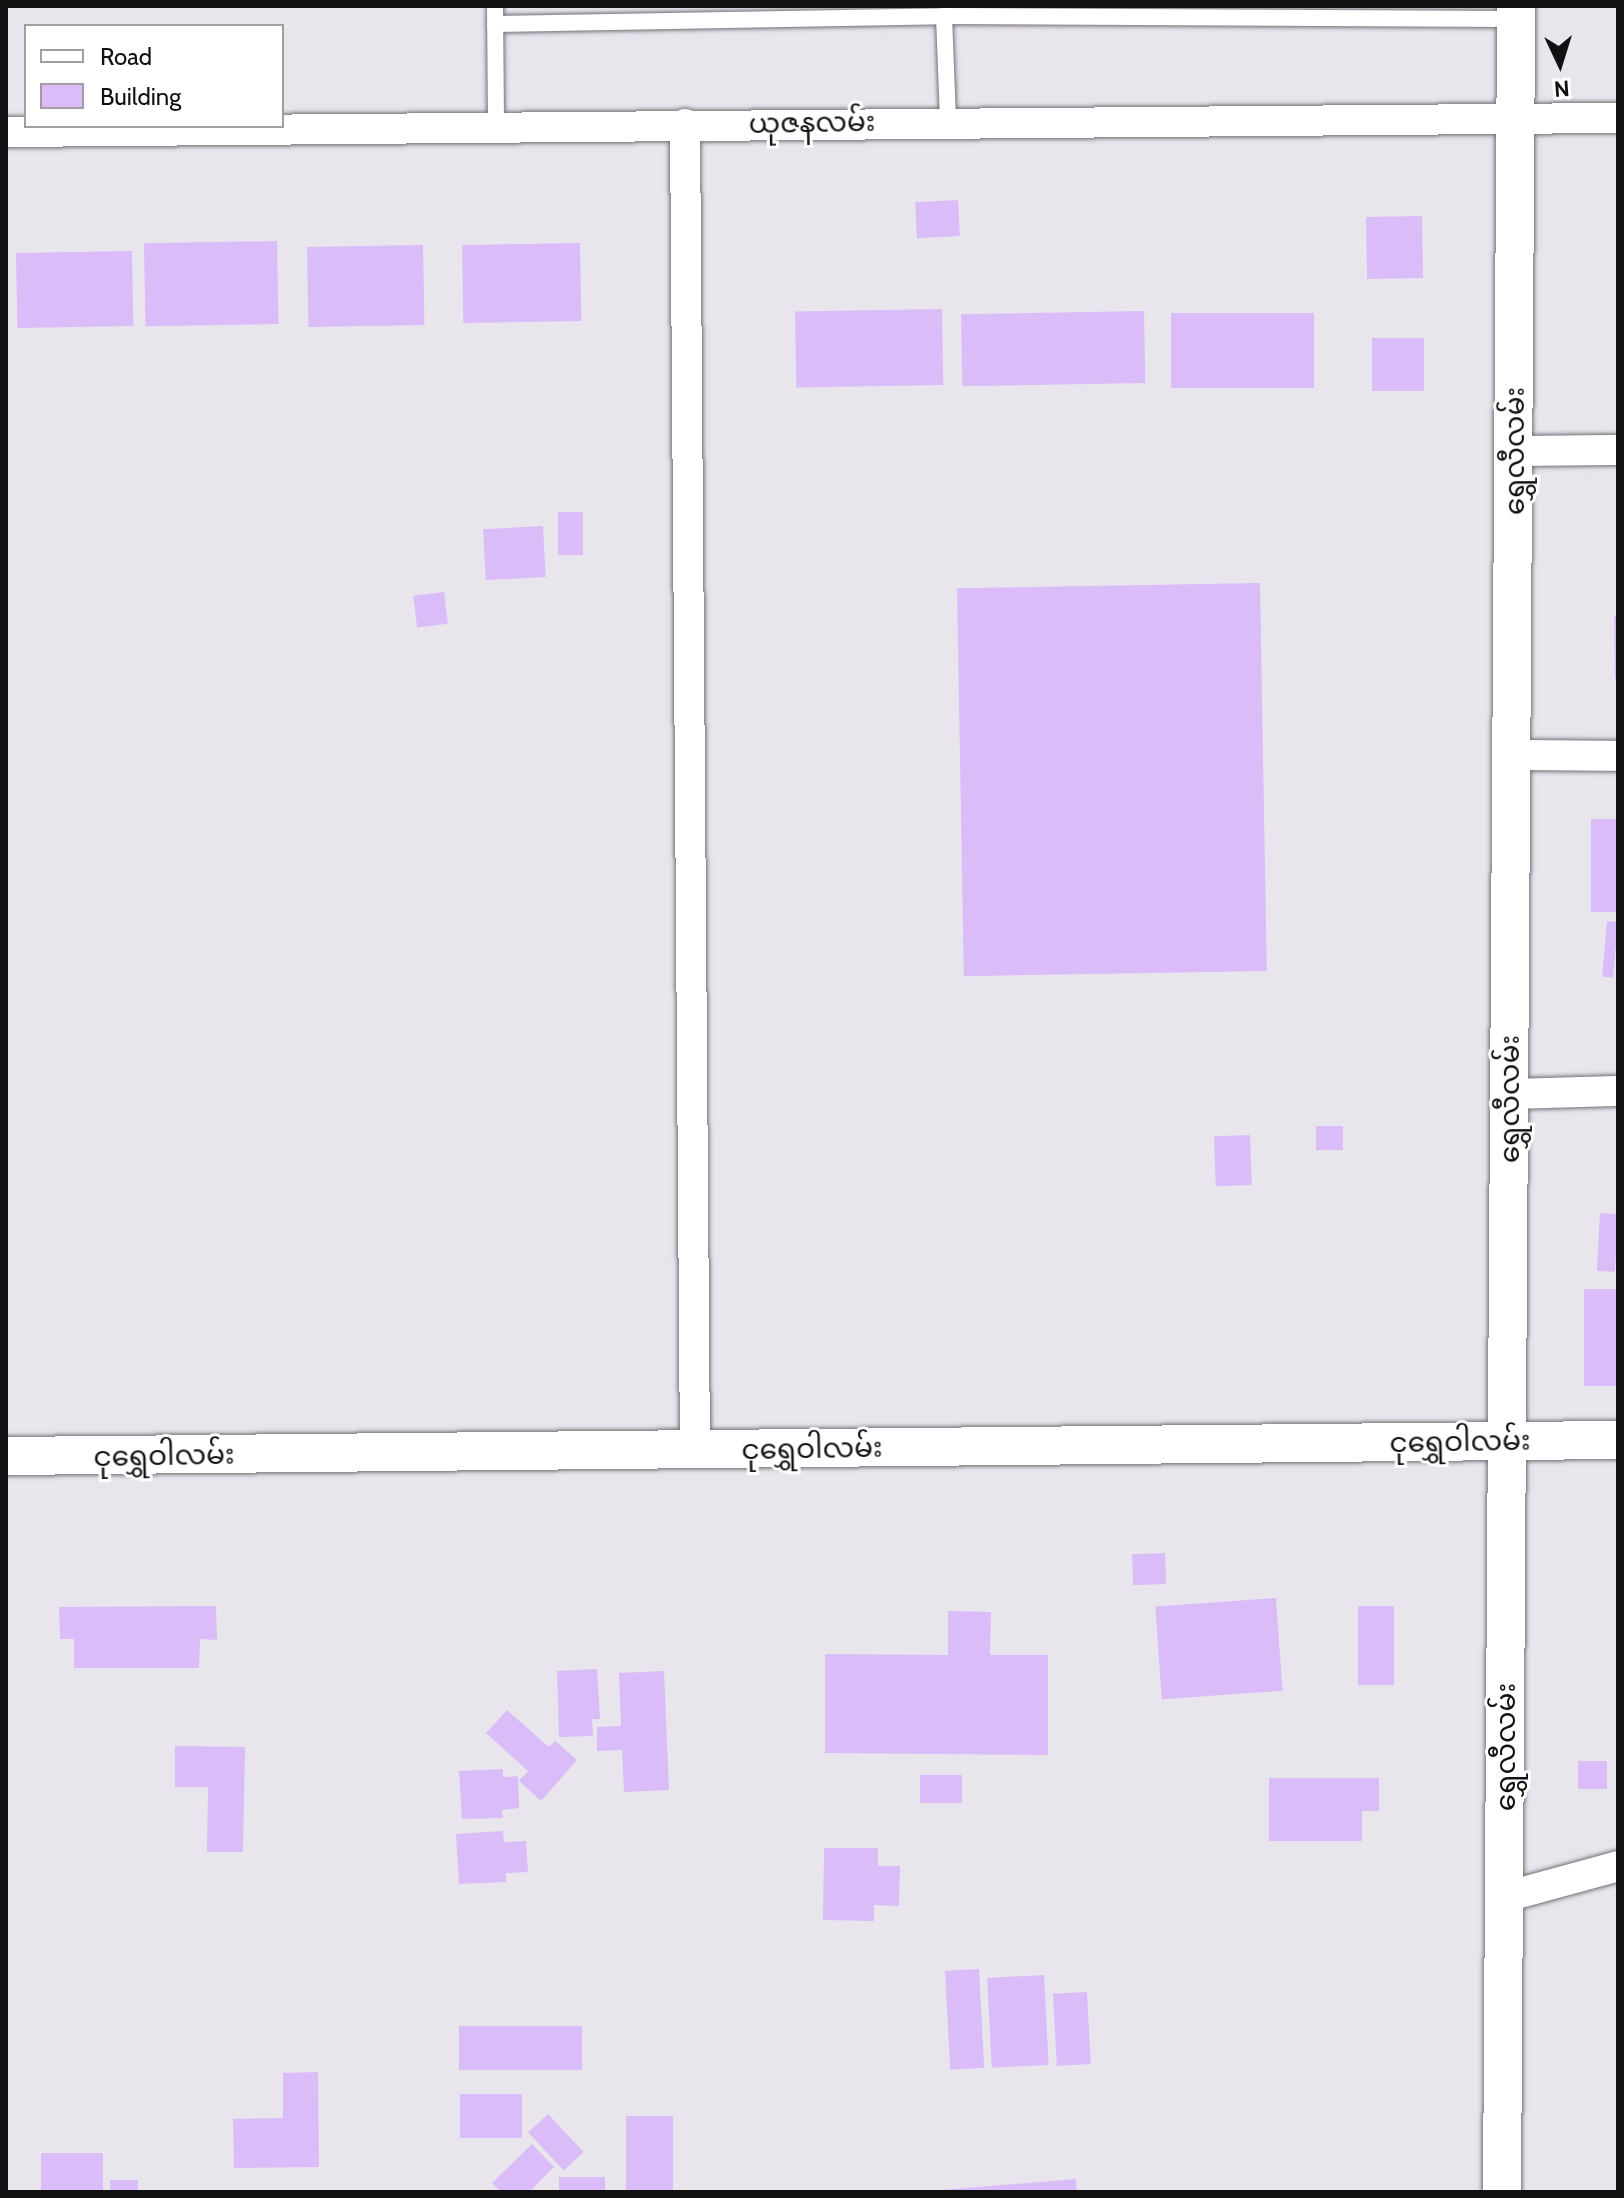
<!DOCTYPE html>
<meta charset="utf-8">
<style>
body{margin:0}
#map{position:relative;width:1624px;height:2198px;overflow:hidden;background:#e9e5ed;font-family:Cabin,"Noto Sans Myanmar",sans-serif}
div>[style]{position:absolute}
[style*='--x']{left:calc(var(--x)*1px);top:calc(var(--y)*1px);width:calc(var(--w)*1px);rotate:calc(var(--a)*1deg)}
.building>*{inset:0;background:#d9bcf8;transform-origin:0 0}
.roads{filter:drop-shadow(0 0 2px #757178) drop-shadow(0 0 2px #757178)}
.service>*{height:16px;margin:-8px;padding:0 8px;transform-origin:8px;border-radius:8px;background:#fff}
.minor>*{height:30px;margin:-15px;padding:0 15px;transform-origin:15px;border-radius:15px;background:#fff}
.tertiary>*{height:38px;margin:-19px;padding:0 19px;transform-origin:19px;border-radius:19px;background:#fff}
span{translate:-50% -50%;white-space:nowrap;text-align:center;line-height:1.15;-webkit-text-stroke:6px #fff;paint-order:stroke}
.street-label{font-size:28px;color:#111012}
.frame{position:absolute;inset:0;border:8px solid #111012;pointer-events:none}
.legend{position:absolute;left:24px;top:24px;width:260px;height:104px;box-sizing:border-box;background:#fff;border:2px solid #a09fa0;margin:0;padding:10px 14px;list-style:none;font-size:24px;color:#111012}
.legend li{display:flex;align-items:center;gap:16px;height:40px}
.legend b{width:40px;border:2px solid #a09fa0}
.north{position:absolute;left:1520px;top:24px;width:80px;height:80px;-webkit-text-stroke:6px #fff;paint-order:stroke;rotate:176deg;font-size:22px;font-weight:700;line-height:32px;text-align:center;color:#111012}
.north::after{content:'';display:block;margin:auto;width:28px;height:36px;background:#111012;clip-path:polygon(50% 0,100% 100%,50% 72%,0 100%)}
</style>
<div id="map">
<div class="building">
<div style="left:958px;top:200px;width:36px;height:43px;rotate:87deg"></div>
<div style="left:1422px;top:216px;width:62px;height:56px;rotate:89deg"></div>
<div style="left:277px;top:241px;width:83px;height:133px;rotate:89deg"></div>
<div style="left:580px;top:243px;width:78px;height:118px;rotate:89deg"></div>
<div style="left:423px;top:245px;width:80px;height:116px;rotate:89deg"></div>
<div style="left:132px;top:251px;width:75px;height:116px;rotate:89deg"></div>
<div style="left:942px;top:309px;width:76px;height:147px;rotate:89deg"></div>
<div style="left:1144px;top:311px;width:72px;height:183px;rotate:89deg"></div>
<div style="left:1314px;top:313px;width:75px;height:143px;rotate:90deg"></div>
<div style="left:1424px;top:338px;width:53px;height:52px;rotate:90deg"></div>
<div style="left:558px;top:512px;width:25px;height:43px"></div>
<div style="left:543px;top:526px;width:51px;height:60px;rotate:87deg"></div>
<div style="left:1260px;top:583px;width:388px;height:303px;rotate:89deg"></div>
<div style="left:444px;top:592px;width:32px;height:31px;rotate:83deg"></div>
<div style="clip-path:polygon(1614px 616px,1618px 616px,1618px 679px,1615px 679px)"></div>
<div style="left:1618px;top:819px;width:93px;height:27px;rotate:90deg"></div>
<div style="left:1607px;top:921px;width:11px;height:56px;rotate:5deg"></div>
<div style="left:1316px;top:1126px;width:27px;height:24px"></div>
<div style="left:1250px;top:1135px;width:50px;height:36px;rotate:88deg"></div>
<div style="left:1600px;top:1213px;width:18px;height:58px;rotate:3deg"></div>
<div style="left:1584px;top:1289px;width:34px;height:97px"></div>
<div style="left:1165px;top:1553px;width:31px;height:33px;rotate:88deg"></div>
<div style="left:1276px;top:1598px;width:93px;height:121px;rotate:86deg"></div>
<div style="clip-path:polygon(216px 1606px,217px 1640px,200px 1639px,199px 1668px,74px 1668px,74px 1639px,60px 1639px,59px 1607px)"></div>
<div style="left:1358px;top:1606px;width:36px;height:79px"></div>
<div style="clip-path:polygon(948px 1611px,991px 1612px,990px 1655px,1048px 1655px,1048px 1755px,825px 1753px,825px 1654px,948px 1655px)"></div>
<div style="clip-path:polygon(597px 1669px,600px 1719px,592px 1719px,593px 1736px,559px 1737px,557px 1671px)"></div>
<div style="clip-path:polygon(664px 1671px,669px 1790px,624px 1792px,622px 1750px,597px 1751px,597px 1727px,621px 1726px,619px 1673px)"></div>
<div style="clip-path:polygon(507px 1710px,549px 1747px,555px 1741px,577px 1760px,541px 1801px,519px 1781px,528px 1771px,486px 1733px)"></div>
<div style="clip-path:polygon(175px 1746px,245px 1747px,243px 1852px,207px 1852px,208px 1787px,175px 1787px)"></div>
<div style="left:1578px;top:1761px;width:29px;height:28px"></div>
<div style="clip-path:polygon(503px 1769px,503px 1777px,518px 1776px,519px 1808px,502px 1810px,503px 1818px,462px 1819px,459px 1771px)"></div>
<div style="left:920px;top:1775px;width:42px;height:28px"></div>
<div style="clip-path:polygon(1269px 1778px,1379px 1778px,1379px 1811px,1362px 1811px,1362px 1841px,1269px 1841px)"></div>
<div style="clip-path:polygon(503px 1831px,504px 1842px,526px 1841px,528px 1872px,506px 1873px,506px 1882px,459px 1884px,456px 1834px)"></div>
<div style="clip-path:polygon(824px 1848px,878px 1848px,878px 1866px,900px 1866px,899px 1906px,874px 1905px,874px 1921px,823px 1920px)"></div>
<div style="left:979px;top:1969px;width:99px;height:34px;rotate:87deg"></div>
<div style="left:1044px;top:1975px;width:90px;height:57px;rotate:87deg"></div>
<div style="left:1087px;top:1992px;width:72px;height:34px;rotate:87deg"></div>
<div style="left:459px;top:2026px;width:123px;height:44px"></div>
<div style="clip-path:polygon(318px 2072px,319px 2167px,234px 2168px,233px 2119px,283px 2118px,283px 2073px)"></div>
<div style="left:460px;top:2094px;width:62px;height:44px"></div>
<div style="left:548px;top:2114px;width:52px;height:27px;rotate:47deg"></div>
<div style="left:626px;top:2116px;width:47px;height:76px"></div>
<div style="clip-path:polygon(532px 2144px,554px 2167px,529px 2192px,501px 2192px,492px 2183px)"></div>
<div style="left:103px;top:2153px;width:39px;height:62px;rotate:90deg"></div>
<div style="left:559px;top:2177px;width:46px;height:15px"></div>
<div style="clip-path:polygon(1076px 2179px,1077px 2192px,942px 2192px,942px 2190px)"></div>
<div style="left:138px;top:2180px;width:12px;height:28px;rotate:90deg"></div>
</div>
<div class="roads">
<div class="service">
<div style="--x:495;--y:6;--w:119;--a:89.5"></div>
<div style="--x:944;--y:16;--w:103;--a:87.8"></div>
<div style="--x:495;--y:24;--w:449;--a:-1"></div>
<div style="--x:944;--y:16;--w:572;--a:0.3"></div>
</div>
<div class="minor">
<div style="--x:685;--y:124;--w:1325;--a:89.57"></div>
<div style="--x:6;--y:132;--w:1612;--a:-0.5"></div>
<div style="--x:1514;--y:451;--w:104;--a:-0.6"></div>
<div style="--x:1511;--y:755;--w:107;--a:0.5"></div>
<div style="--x:1509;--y:1094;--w:109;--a:-1.6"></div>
<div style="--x:1505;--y:1897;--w:117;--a:-15.3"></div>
</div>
<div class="tertiary">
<div style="--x:6;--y:1456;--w:1612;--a:-0.57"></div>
<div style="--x:1502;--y:2192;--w:2186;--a:-89.63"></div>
</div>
</div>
<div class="street-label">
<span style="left:812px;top:122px;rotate:-1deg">ယုဇနလမ်း</span>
<span style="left:1514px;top:451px;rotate:-90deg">ရွှေလီလမ်း</span>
<span style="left:1509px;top:1099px;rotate:-90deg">ရွှေလီလမ်း</span>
<span style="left:1460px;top:1441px;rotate:-1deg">ငုရွှေဝါလမ်း</span>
<span style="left:812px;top:1448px;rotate:-1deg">ငုရွှေဝါလမ်း</span>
<span style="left:164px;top:1455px;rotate:-1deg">ငုရွှေဝါလမ်း</span>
<span style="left:1505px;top:1747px;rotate:-90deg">ရွှေလီလမ်း</span>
</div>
<div class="frame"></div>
<ul class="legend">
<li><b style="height:10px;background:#fff"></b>Road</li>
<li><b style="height:22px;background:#d9bcf8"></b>Building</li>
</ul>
<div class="north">N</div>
</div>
